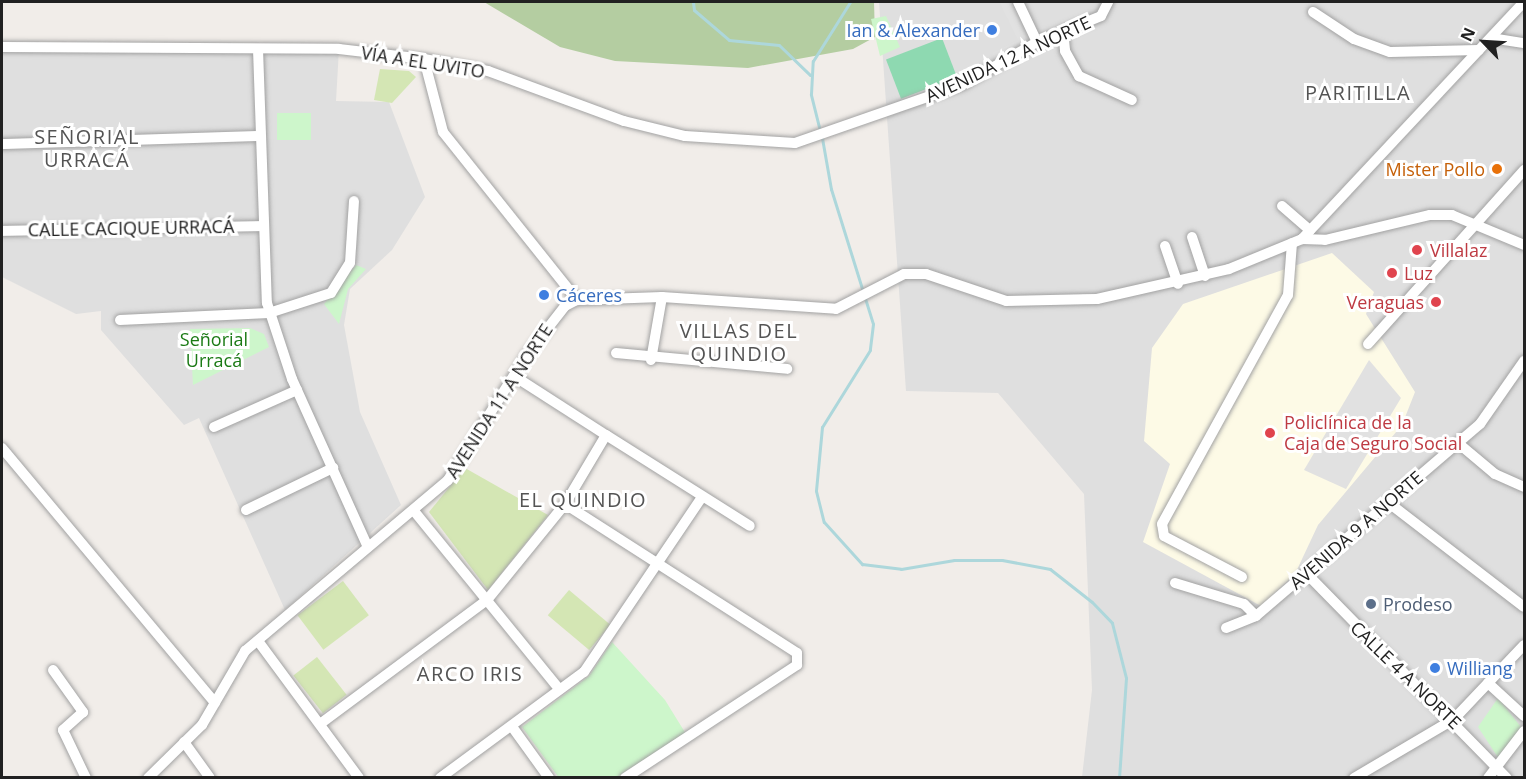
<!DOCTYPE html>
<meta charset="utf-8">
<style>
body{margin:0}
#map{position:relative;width:1526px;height:779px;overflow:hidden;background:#f1ede9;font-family:"Open Sans",sans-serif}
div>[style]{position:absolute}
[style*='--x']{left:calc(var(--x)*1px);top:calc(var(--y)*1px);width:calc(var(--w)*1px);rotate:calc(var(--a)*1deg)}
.residential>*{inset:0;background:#dfdfdf}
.education>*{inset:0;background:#fdfae6}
.grass>*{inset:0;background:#d4e6b4;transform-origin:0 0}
.forest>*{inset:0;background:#b4cda1}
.park>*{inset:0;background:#cdf6cb;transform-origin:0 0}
.pitch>*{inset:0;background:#8ed9b1;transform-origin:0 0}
.parking>*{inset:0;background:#e1e1e1}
.stream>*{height:3px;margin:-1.5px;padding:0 1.5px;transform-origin:1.5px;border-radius:1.5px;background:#add7db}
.roads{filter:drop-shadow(0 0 2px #a2a2a2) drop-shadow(0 0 2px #a2a2a2)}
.minor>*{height:10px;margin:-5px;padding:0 5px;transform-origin:5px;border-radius:5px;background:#fff}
.dots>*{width:16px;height:16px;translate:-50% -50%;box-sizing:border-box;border:3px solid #fff;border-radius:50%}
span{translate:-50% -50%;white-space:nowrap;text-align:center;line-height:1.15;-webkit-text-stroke:6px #fff;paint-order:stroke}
.shop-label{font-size:18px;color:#366cbe}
.right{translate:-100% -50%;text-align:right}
.left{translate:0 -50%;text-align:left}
.street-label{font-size:18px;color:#212121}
.food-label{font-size:18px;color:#c56008}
.health-label{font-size:18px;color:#be3a42}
.park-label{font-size:18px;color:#1b7a15}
.service-label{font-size:18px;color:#4e5e75}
.neighbourhood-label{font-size:20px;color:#545454;letter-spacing:1.5px}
.frame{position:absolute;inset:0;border:3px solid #212121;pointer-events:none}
.north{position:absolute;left:1454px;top:12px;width:60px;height:60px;-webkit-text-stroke:4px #fff;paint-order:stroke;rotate:295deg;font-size:16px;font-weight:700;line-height:24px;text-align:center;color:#212121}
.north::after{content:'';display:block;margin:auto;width:21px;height:27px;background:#212121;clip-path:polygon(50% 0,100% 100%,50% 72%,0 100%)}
</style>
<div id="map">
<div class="residential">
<div style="clip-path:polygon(879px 2px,1524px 2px,1524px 777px,1082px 777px,1092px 690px,1084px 494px,998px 393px,906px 391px)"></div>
<div style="clip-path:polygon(2px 46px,339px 49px,336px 101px,389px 102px,425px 197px,392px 250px,350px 289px,344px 325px,360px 412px,401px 505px,285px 610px,199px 418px,184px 425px,101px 330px,101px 311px,76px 314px,2px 277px)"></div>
</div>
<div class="education">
<div style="clip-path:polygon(1332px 253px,1374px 292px,1366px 314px,1415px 392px,1402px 425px,1318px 525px,1295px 574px,1261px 606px,1143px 542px,1170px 464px,1144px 441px,1152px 348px,1183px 304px)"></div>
</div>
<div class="grass">
<div style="clip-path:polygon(380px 69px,409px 71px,416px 77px,392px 103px,374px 100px)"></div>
<div style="clip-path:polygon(465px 468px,548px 515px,488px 590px,429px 512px)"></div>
<div style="left:343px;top:581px;width:43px;height:57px;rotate:53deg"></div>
<div style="left:569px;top:590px;width:54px;height:33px;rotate:40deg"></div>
<div style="left:317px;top:657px;width:48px;height:30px;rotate:52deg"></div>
</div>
<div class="forest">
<div style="clip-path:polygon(484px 2px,874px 2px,875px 37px,853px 49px,748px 68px,615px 61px,560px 47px)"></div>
</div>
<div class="park">
<div style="clip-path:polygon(886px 16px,900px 47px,880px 56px,871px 19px)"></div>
<div style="left:311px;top:113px;width:27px;height:34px;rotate:90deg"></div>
<div style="clip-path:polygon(356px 265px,366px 269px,348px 289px,339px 324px,324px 304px)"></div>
<div style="clip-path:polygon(250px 328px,264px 334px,269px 347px,193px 385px,190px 329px)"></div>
<div style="clip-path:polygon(612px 642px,665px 700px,686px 734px,617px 777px,559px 778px,522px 727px,589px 676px)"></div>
<div style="clip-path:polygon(1498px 698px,1521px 727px,1501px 762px,1478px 727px)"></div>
</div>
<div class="pitch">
<div style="left:942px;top:38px;width:42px;height:60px;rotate:69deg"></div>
</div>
<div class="parking">
<div style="clip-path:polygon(1012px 2px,1032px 42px,995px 60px,992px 53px,1018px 40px,1000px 3px)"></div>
<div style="clip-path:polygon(1369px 360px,1401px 398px,1346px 489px,1304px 470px)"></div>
</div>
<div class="stream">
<div style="--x:693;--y:2;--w:8;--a:83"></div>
<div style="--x:694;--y:10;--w:46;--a:40.6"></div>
<div style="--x:729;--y:40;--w:50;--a:5.7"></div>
<div style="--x:779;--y:45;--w:43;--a:44.1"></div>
<div style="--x:820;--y:131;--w:38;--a:-104"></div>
<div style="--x:811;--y:94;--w:33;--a:-87"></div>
<div style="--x:813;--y:61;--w:70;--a:-57.9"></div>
<div style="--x:822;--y:138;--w:52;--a:80"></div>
<div style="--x:831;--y:189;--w:141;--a:72.7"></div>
<div style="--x:873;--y:324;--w:26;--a:97"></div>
<div style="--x:870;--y:350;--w:91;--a:121.9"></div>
<div style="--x:822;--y:427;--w:64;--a:95.4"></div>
<div style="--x:816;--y:491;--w:32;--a:76"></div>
<div style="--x:824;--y:522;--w:57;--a:47.9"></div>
<div style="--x:862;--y:564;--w:39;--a:7"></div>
<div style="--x:901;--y:569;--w:54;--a:-9.6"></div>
<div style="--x:954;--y:560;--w:48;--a:0"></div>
<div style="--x:1002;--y:560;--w:49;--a:10.6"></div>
<div style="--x:1050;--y:569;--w:53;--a:38.2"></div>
<div style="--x:1092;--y:602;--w:29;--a:46"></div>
<div style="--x:1112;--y:623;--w:57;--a:75.7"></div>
<div style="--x:1126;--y:678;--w:100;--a:94"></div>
</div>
<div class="roads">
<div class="minor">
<div style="--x:1018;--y:2;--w:44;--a:64.6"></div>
<div style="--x:1313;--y:12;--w:49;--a:33.4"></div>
<div style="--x:1354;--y:39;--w:38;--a:20"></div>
<div style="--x:1390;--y:52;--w:89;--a:-1.3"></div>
<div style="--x:1063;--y:31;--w:20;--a:84"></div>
<div style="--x:1065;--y:51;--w:29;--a:61"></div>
<div style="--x:1079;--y:76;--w:58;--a:24.4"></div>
<div style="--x:1491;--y:38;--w:33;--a:9"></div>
<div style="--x:2;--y:47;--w:337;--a:0.3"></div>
<div style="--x:339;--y:49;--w:86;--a:6.7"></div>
<div style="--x:424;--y:59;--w:65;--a:10.6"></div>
<div style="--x:488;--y:71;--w:145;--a:20.2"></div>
<div style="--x:624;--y:121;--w:63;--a:13.8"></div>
<div style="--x:685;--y:136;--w:110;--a:3.6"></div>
<div style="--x:795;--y:143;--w:177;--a:-19.2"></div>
<div style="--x:962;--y:85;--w:86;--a:-29.8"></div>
<div style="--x:1037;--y:42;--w:69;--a:-22.1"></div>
<div style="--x:1101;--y:16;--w:16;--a:-63"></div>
<div style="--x:258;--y:49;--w:254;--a:88"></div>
<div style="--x:267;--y:303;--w:80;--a:71.8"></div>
<div style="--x:292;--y:379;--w:184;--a:65.7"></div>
<div style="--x:424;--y:59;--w:75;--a:75.4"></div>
<div style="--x:443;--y:132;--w:215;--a:51.4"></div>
<div style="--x:2;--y:144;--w:258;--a:-1.8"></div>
<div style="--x:1282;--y:206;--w:37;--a:41"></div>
<div style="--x:2;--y:231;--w:259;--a:-1.1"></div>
<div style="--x:1192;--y:237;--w:41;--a:71.6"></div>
<div style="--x:1302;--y:239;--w:23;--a:2"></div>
<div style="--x:1325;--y:240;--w:108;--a:-13.4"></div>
<div style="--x:1430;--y:215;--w:22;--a:0"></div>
<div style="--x:1452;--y:215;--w:78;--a:22.6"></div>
<div style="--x:1165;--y:246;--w:40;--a:71.1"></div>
<div style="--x:120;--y:320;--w:149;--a:-2.7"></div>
<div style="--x:269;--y:313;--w:65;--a:-17.9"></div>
<div style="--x:331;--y:293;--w:36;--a:-58"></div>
<div style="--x:350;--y:263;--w:62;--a:-86.3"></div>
<div style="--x:1368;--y:344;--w:234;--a:-48.1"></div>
<div style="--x:616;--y:353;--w:172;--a:5.3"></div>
<div style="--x:651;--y:360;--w:64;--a:-80.1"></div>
<div style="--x:514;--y:376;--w:109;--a:32.7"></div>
<div style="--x:214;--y:427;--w:91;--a:-24"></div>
<div style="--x:1458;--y:443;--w:48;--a:40"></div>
<div style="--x:1495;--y:474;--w:32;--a:24"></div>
<div style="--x:2;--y:448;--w:332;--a:50.1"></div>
<div style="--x:1389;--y:503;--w:170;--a:37.6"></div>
<div style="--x:246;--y:510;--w:97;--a:-25.8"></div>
<div style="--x:414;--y:511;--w:230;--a:50.8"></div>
<div style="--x:1306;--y:573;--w:287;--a:45.6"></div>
<div style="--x:1242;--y:577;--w:88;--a:-152.3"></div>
<div style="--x:1164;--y:536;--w:12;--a:-99"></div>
<div style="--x:1162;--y:524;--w:261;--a:-61.2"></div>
<div style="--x:1288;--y:295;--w:52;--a:-85.6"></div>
<div style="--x:1175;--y:583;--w:72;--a:16.9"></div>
<div style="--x:1244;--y:604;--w:17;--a:45"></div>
<div style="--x:1226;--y:628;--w:32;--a:-22"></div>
<div style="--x:1256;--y:616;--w:295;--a:-40.6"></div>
<div style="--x:1480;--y:424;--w:77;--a:-55.1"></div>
<div style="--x:258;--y:641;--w:170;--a:53.6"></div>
<div style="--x:53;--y:670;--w:52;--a:54.5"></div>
<div style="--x:83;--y:712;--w:27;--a:138"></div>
<div style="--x:63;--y:730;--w:53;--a:64.4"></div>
<div style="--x:1488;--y:683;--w:49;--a:42.5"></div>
<div style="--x:320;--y:724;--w:208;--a:-36.6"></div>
<div style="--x:487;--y:600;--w:124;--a:-50.9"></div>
<div style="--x:513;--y:728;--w:62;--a:54.2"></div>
<div style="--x:184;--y:742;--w:44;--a:54.2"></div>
<div style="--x:148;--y:778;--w:76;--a:-44.5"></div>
<div style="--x:202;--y:725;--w:86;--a:-59.8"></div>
<div style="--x:245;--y:651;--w:265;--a:-40.1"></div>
<div style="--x:448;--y:480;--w:146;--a:-57.8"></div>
<div style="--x:526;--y:356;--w:63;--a:-52"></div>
<div style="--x:565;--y:306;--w:13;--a:-27"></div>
<div style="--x:577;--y:300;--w:85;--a:-2"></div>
<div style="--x:662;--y:297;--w:174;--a:3.9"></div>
<div style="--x:836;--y:309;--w:76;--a:-27.2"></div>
<div style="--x:904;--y:274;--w:22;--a:0"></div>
<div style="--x:926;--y:274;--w:84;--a:18.6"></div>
<div style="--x:1006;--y:301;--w:91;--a:-1.3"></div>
<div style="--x:1097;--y:299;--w:135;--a:-12.8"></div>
<div style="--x:1229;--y:269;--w:79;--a:-22.3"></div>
<div style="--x:1302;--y:239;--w:325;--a:-46.9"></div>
<div style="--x:440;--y:778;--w:179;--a:-36.4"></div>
<div style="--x:584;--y:672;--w:211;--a:-56"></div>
<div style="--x:625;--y:778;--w:206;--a:-33.3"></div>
<div style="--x:797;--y:665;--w:12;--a:-90"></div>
<div style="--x:797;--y:653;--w:276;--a:-147.3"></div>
<div style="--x:565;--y:504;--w:80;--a:-59.3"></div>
<div style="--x:606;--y:435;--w:170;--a:32.3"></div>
<div style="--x:1354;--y:778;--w:116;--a:-30.5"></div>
<div style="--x:1454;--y:719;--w:102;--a:-46.6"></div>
<div style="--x:1488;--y:778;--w:59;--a:-52.5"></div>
</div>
</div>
<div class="dots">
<div style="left:992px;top:30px;background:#3f7fe0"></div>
<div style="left:1497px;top:169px;background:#e8710a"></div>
<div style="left:1417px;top:250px;background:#e0444e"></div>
<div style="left:1392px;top:273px;background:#e0444e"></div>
<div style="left:544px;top:295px;background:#3f7fe0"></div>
<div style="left:1436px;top:302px;background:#e0444e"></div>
<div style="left:1270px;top:433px;background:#e0444e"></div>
<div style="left:1371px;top:604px;background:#5c6f8a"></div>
<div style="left:1435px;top:668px;background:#3f7fe0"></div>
</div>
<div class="shop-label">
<span class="right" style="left:980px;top:30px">Ian &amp; Alexander</span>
<span class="left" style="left:556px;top:295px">Cáceres</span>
<span class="left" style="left:1447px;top:668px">Williang</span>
</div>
<div class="street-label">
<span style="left:1008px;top:59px;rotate:-25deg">AVENIDA 12 A NORTE</span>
<span style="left:423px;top:62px;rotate:9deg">VÍA A EL UVITO</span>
<span style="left:131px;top:228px;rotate:-1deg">CALLE CACIQUE URRACÁ</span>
<span style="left:499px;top:401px;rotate:-57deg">AVENIDA 11 A NORTE</span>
<span style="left:1356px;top:530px;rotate:-41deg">AVENIDA 9 A NORTE</span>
<span style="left:1406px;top:675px;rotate:44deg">CALLE 4 A NORTE</span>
</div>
<div class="food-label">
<span class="right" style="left:1485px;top:169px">Mister Pollo</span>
</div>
<div class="health-label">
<span class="left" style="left:1430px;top:250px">Villalaz</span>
<span class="left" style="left:1404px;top:273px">Luz</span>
<span class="right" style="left:1424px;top:302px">Veraguas</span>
<span class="left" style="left:1284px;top:433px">Policlínica de la<br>Caja de Seguro Social</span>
</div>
<div class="park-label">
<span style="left:214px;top:350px">Señorial<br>Urracá</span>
</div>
<div class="service-label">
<span class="left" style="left:1383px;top:604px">Prodeso</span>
</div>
<div class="neighbourhood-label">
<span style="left:1358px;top:92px">PARITILLA</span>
<span style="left:87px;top:148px">SEÑORIAL<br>URRACÁ</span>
<span style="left:739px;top:342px">VILLAS DEL<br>QUINDIO</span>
<span style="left:583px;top:499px">EL QUINDIO</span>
<span style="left:470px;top:673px">ARCO IRIS</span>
</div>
<div class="frame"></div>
<div class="north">N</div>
</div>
